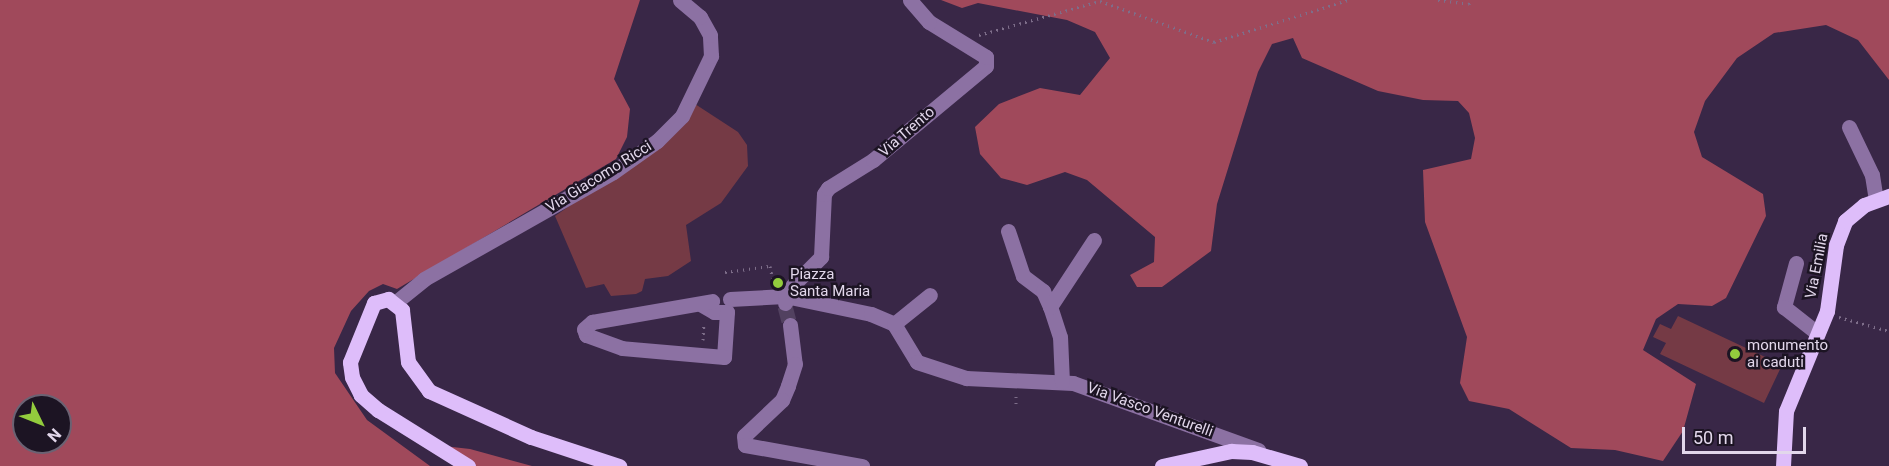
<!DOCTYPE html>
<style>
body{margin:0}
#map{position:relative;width:1889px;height:466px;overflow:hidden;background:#392747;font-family:Roboto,sans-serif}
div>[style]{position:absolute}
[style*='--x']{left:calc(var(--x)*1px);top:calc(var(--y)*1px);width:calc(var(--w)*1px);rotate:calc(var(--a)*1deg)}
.green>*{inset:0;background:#753a45}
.forest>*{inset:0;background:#a0495b}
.minor-tunnel>*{height:15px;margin-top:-7.5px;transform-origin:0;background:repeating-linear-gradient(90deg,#524160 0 15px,transparent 0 23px)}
.path>*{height:3px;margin-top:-1.5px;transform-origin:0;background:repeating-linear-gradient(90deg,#7e6e8a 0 1.5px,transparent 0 6px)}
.minor>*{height:15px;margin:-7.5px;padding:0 7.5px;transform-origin:7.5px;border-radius:7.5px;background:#8c71a3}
.major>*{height:15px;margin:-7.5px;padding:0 7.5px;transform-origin:7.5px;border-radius:7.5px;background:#debdfa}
.dots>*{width:16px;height:16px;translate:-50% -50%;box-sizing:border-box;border:3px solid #1c1423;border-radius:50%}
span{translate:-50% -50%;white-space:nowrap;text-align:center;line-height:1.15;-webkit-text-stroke:5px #1c1423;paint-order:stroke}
.street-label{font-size:15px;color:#e2d7eb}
.poi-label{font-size:15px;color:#e2d7eb}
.left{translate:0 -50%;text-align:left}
.north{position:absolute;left:12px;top:394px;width:60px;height:60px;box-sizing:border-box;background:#1c1423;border:2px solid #6b6273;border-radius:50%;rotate:133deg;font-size:16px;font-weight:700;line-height:24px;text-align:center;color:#e2d7eb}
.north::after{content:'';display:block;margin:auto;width:21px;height:27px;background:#93cc3d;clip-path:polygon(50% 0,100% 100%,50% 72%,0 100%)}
.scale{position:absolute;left:1682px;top:427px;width:124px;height:27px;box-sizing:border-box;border:3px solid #e2d7eb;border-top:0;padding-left:8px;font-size:18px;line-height:21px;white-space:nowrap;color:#e2d7eb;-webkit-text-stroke:4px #1c1423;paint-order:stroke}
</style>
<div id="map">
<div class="green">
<div style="clip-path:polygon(695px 104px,738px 132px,747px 145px,748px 166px,721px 203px,686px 225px,691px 261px,668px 276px,645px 279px,642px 291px,636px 294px,611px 296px,604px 284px,586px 288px,555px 216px,656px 146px)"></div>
<div style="clip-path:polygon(1678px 316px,1782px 365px,1764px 403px,1660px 354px,1666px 343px,1653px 337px,1660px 324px,1671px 329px)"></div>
</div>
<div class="forest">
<div style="clip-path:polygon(evenodd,0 0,640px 0,614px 79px,630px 109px,627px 137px,616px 159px,397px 289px,383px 284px,369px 291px,351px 311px,334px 348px,335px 373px,367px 420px,430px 466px,0 466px,0 0,24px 406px,60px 406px,60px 442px,24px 442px,24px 406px)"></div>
<div style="clip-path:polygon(941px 0,1889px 0,1889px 80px,1858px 40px,1826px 25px,1774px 33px,1737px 58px,1705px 101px,1694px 132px,1702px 157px,1763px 194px,1766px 216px,1726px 298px,1712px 306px,1678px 304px,1656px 319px,1643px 350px,1696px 384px,1683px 431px,1663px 461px,1615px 450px,1571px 448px,1509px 409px,1469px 401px,1460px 383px,1467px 337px,1425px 222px,1423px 170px,1471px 159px,1475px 138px,1469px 113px,1458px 101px,1423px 100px,1378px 91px,1302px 58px,1293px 38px,1272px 44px,1258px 72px,1217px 204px,1211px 251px,1162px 287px,1137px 287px,1130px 275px,1154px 262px,1155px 237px,1087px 180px,1065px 172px,1027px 185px,1001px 178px,980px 154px,975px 127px,999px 104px,1040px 88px,1080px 95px,1110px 58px,1095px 32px,1067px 20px,978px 3px,962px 8px)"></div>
<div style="clip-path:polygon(435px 445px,470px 449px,532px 466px,473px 466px)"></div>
</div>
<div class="minor-tunnel">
<div style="--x:785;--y:306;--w:20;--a:75"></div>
</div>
<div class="path">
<div style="--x:1438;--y:0;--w:31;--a:7"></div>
<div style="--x:1469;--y:4;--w:4;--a:-63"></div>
<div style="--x:979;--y:35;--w:126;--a:-15.7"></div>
<div style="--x:1100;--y:1;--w:121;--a:19.8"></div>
<div style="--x:1214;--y:42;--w:140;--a:-17.4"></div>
<div style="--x:725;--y:272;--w:45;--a:-7.6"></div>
<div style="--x:770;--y:266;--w:15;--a:79"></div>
<div style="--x:1839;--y:317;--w:52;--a:15.6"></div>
<div style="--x:703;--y:340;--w:17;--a:-87"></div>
<div style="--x:1016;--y:404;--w:10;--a:-90"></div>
</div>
<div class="minor">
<div style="--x:1849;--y:127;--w:53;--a:64.4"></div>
<div style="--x:1872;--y:175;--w:25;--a:81"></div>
<div style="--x:1008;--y:231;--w:47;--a:71.6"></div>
<div style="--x:1023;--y:276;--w:25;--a:37"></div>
<div style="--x:1043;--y:291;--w:17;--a:66"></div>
<div style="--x:1796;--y:263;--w:46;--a:105.3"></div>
<div style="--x:1784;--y:307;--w:42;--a:38.2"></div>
<div style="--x:730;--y:299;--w:55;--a:-3.1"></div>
<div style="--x:785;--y:296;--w:88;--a:11.8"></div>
<div style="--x:871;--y:314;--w:25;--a:23"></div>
<div style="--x:894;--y:324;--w:44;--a:58.8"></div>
<div style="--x:917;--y:362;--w:52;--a:18.1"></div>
<div style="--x:966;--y:378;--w:107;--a:2.7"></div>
<div style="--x:1073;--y:383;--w:197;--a:19.9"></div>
<div style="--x:396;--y:302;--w:36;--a:-39"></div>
<div style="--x:424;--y:279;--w:217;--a:-29.5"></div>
<div style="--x:613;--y:172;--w:54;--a:-35.2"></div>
<div style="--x:657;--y:141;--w:35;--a:-45"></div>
<div style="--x:682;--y:116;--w:67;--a:-64.2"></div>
<div style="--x:711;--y:56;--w:21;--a:-93"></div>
<div style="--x:710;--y:35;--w:21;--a:-119"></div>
<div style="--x:700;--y:17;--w:26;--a:-140"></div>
<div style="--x:785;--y:303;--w:20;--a:-66"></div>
<div style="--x:793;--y:285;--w:40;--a:-45"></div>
<div style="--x:821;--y:257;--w:63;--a:-87.3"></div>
<div style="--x:824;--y:194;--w:7;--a:-56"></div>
<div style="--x:828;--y:188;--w:53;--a:-31.9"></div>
<div style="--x:873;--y:160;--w:147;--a:-39.8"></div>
<div style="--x:986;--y:66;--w:9;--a:-90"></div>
<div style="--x:986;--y:57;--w:67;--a:-148.4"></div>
<div style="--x:929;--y:22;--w:29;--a:-131"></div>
<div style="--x:702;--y:305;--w:14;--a:30"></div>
<div style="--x:714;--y:312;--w:13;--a:0"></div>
<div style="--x:727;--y:312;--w:45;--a:93.8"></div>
<div style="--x:724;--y:357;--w:102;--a:-175"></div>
<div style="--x:622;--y:348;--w:38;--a:-160"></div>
<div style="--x:586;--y:335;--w:6;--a:-108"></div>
<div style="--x:584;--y:329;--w:11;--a:-41"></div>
<div style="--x:592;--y:322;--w:122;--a:-9.9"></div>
<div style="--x:894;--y:324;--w:46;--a:-38.9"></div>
<div style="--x:790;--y:325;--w:39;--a:83"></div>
<div style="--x:795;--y:364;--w:23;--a:108"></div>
<div style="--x:788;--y:386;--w:15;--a:113"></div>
<div style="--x:782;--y:400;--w:52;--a:136.5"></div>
<div style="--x:744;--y:436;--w:9;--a:84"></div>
<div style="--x:745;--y:445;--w:119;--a:10.2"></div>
<div style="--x:1062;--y:382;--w:45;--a:-92.5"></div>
<div style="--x:1060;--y:337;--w:32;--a:-108"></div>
<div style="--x:1050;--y:307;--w:80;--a:-56.7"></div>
</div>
<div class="major">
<div style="--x:468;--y:466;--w:106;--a:-148.1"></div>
<div style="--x:378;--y:410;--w:23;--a:-139"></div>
<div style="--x:361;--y:395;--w:20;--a:-117"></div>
<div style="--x:352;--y:377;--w:15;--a:-98"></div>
<div style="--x:350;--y:362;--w:64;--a:-67.9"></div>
<div style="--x:374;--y:303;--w:15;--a:-16"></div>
<div style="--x:388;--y:299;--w:18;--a:38"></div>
<div style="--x:402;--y:310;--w:52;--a:83.4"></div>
<div style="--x:408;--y:362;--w:36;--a:54"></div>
<div style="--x:429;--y:391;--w:112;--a:24.3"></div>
<div style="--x:531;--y:437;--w:93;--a:18.2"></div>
<div style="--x:1162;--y:466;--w:71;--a:-12.3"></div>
<div style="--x:1231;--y:451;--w:21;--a:3"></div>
<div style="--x:1252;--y:452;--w:50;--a:16.3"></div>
<div style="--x:1783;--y:466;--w:55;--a:-86.9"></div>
<div style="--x:1786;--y:411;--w:108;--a:-67.7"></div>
<div style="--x:1827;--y:311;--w:67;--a:-82.2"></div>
<div style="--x:1836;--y:245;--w:26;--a:-69"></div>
<div style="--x:1845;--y:221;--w:25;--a:-40"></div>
<div style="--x:1864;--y:205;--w:27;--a:-20"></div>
</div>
<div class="dots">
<div style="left:778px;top:283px;background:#93cc3d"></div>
<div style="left:1735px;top:354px;background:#93cc3d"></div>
</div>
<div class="street-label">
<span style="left:907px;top:132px;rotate:-41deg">Via Trento</span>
<span style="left:599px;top:177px;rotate:-32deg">Via Giacomo Ricci</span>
<span style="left:1817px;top:266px;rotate:-79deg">Via Emilia</span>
<span style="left:1150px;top:410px;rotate:20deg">Via Vasco Venturelli</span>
</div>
<div class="poi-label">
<span class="left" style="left:790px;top:283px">Piazza<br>Santa Maria</span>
<span class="left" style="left:1747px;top:354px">monumento<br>ai caduti</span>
</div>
<div class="north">N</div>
<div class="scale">50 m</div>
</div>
